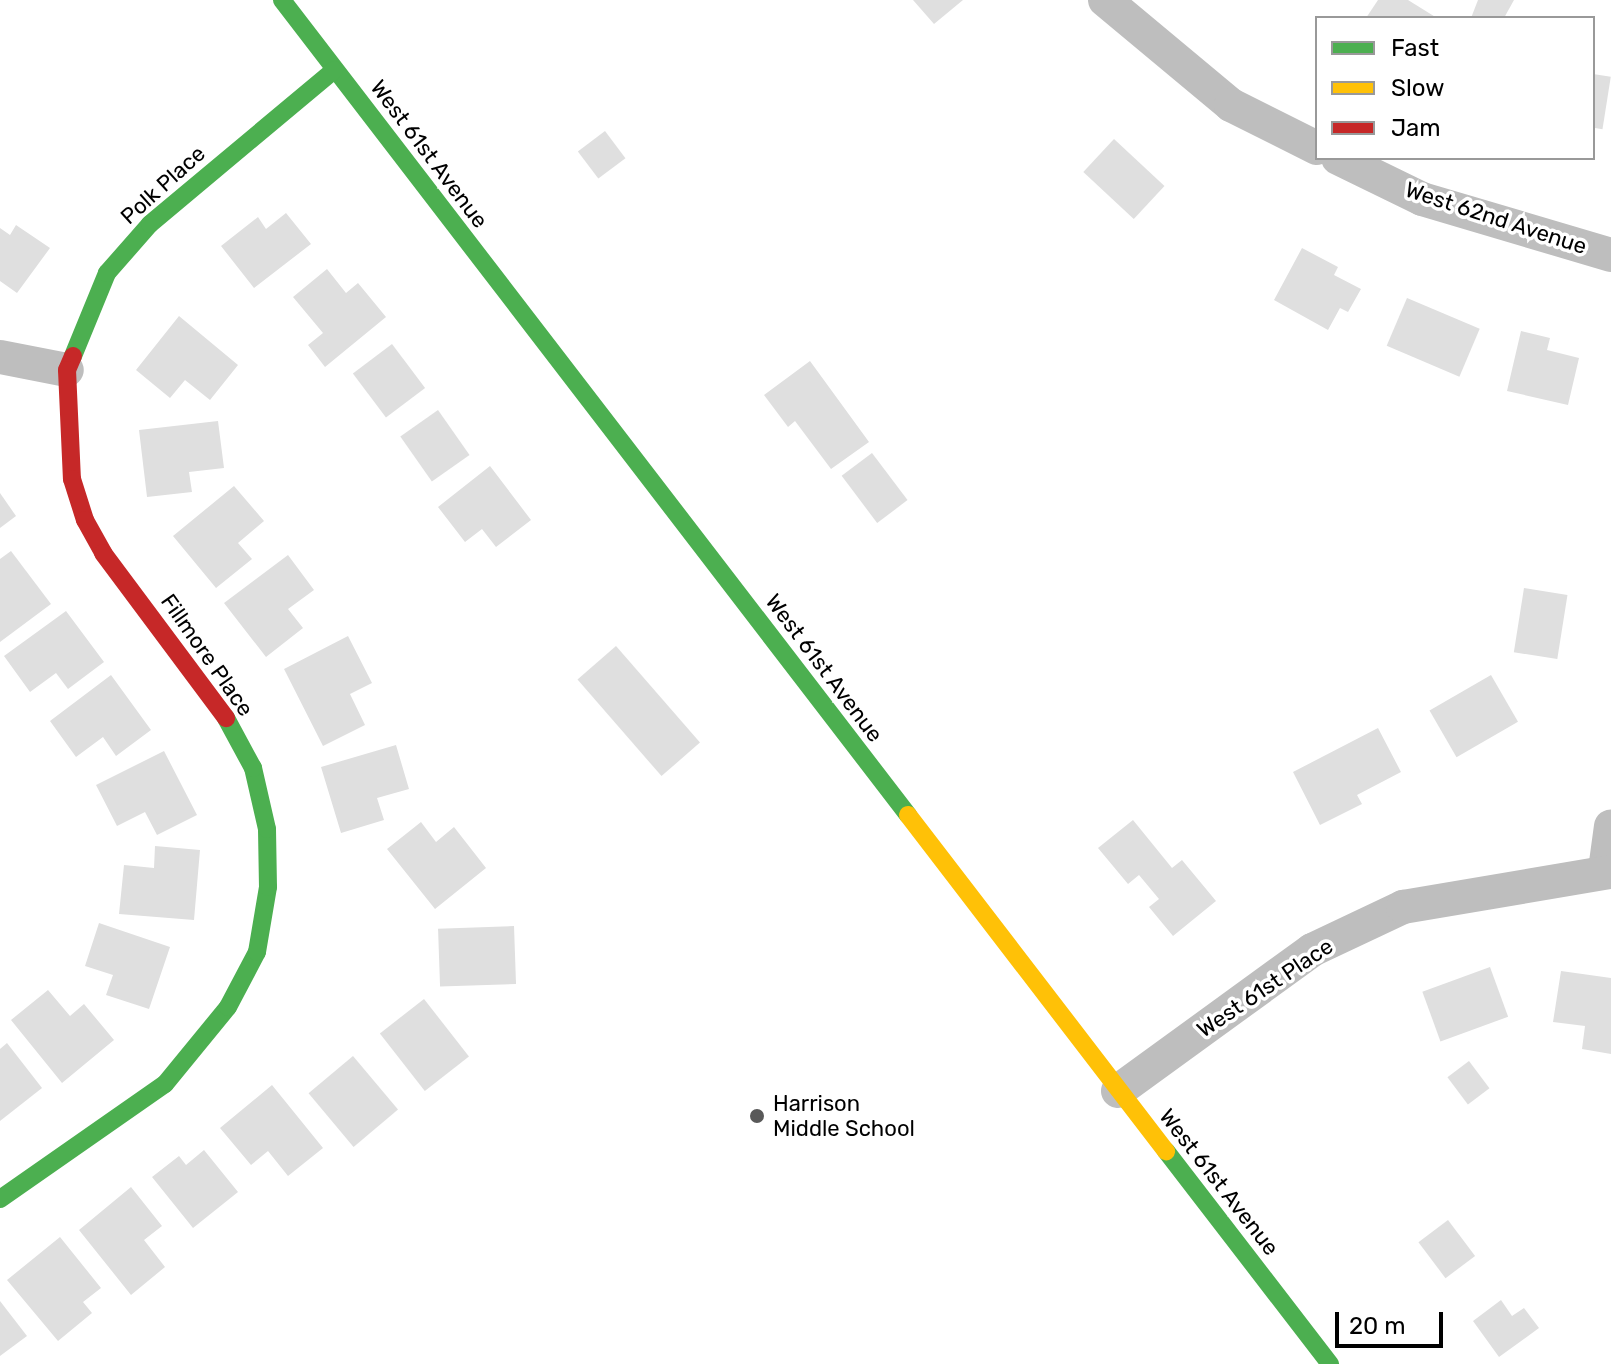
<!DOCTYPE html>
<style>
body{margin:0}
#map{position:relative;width:1611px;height:1364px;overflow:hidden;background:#fff;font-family:Rubik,sans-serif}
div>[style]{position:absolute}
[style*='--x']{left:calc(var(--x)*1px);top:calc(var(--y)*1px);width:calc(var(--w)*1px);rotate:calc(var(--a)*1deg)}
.building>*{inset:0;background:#dfdfdf;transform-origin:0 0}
.street>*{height:34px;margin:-17px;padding:0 17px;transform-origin:17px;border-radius:17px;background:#bebebe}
.fast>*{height:18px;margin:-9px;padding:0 9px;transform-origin:9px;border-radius:9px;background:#4caf50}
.slow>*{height:18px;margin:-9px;padding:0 9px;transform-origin:9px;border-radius:9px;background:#ffc107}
.jam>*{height:18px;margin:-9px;padding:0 9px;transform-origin:9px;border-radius:9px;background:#c62828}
.dots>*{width:22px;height:22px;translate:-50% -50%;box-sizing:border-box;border:4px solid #fff;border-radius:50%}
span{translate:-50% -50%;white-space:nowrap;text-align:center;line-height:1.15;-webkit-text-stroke:7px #fff;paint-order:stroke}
.street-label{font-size:22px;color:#000}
.poi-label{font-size:22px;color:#000}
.left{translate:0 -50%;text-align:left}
.legend{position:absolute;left:1315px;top:16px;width:280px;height:144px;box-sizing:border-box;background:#fff;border:2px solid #999;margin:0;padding:10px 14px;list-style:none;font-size:24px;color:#000}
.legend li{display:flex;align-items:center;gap:16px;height:40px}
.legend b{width:40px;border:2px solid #999}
.scale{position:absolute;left:1335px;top:1312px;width:108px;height:36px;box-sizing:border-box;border:4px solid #000;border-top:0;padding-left:10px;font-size:24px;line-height:28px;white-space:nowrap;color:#000;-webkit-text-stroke:6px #fff;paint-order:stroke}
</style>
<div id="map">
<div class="building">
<div style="clip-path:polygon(913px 0,963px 0,934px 24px)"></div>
<div style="clip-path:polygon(1378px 0,1408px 0,1437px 18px,1366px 18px)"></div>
<div style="clip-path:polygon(1478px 0,1514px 0,1504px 18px,1471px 18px)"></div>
<div style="left:1593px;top:74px;width:18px;height:53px;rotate:9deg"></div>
<div style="left:605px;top:131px;width:34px;height:34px;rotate:53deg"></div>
<div style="left:1114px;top:139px;width:69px;height:45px;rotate:43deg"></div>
<div style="clip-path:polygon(286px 213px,311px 244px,254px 288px,221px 246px,258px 217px,266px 229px)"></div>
<div style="clip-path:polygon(16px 225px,50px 248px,17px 293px,0 281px,0 228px,10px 235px)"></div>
<div style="clip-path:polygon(1302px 248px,1338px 267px,1334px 275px,1361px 289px,1348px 312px,1340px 308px,1328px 330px,1274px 300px)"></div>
<div style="clip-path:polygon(327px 269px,346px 293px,358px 283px,386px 317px,325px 367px,308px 345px,323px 333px,293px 297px)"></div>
<div style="left:1407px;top:298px;width:79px;height:52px;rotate:23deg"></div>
<div style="clip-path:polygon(179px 316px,238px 365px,210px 400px,185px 380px,170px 398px,136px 370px)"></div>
<div style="clip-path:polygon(1521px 331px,1550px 338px,1547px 350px,1579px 358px,1568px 405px,1507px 391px)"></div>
<div style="left:392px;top:344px;width:55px;height:49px;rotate:53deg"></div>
<div style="clip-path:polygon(810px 361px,869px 442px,831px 469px,795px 421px,788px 427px,764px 395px)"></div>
<div style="left:438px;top:410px;width:55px;height:46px;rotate:55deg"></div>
<div style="clip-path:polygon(218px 421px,224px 468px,189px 472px,192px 492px,147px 497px,139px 430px)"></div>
<div style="left:872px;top:453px;width:59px;height:38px;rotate:53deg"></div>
<div style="clip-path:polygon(490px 466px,531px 520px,496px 547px,482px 529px,465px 542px,438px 507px)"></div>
<div style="clip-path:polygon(234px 486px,264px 521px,238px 543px,252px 559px,216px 588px,173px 536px)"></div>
<div style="clip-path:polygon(0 493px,16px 516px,0 528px)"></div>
<div style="clip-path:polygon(11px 551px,51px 604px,0 642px,0 559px)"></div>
<div style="clip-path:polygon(288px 555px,314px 590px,288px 609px,303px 628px,266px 657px,224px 603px)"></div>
<div style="left:1524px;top:588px;width:44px;height:65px;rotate:9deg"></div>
<div style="clip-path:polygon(66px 611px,104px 662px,68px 689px,56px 673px,30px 692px,4px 656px)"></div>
<div style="clip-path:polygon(348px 636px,372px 683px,350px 694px,365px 725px,323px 746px,284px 669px)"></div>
<div style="left:616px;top:646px;width:128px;height:51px;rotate:49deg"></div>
<div style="clip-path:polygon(111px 675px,151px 730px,116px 756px,103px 737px,76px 757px,50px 721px)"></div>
<div style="left:1491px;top:675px;width:54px;height:71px;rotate:60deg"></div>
<div style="clip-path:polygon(1378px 728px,1401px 772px,1357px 795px,1362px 804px,1320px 825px,1293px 772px)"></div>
<div style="clip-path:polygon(396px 745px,409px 789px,377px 798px,384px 820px,341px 833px,321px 767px)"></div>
<div style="clip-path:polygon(164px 751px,197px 815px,157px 835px,145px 812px,117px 826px,96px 785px)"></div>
<div style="clip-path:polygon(1133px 820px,1172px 868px,1182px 860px,1216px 901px,1173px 936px,1149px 907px,1159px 899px,1139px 875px,1128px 884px,1098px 848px)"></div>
<div style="clip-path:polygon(421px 822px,436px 842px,454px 827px,486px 868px,435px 909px,387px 849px)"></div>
<div style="clip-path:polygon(155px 846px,200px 850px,194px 920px,119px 914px,124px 865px,154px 868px)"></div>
<div style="clip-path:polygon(99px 923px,170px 947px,149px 1009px,106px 995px,113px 975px,85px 966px)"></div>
<div style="left:514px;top:926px;width:58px;height:76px;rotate:88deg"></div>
<div style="left:1490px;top:967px;width:53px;height:72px;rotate:70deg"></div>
<div style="clip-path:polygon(1561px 971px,1611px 978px,1611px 1054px,1582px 1049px,1585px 1026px,1553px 1022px)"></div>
<div style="clip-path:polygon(48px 990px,70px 1016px,84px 1004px,114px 1040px,62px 1083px,11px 1020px)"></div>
<div style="left:424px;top:999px;width:73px;height:56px;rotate:52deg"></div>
<div style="clip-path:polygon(7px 1043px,42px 1088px,0 1121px,0 1049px)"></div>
<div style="left:353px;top:1056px;width:70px;height:58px;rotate:50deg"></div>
<div style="left:1469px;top:1061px;width:34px;height:27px;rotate:53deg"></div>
<div style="clip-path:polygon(272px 1085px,323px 1148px,288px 1176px,268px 1151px,251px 1165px,220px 1128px)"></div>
<div style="clip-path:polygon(204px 1150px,238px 1192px,193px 1228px,152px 1177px,179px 1156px,186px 1165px)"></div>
<div style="clip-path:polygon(131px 1187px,162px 1226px,144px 1240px,165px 1267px,131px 1295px,79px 1230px)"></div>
<div style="left:1448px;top:1220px;width:45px;height:37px;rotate:53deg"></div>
<div style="clip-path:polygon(60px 1237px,101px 1288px,83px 1302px,92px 1313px,58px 1341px,7px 1280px)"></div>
<div style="clip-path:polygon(1501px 1300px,1512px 1316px,1524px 1308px,1539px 1328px,1499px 1357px,1473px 1321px)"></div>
<div style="clip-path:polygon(0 1301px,27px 1336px,0 1356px)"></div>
</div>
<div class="street">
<div style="--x:1105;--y:0;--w:164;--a:39.8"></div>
<div style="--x:1231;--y:105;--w:96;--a:26.6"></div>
<div style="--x:1338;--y:158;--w:93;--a:26"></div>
<div style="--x:1422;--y:199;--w:197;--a:16.5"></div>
<div style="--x:0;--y:357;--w:68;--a:11"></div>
<div style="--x:1605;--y:870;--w:44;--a:-82.2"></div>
<div style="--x:1118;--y:1091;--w:240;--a:-36"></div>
<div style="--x:1312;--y:950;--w:101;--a:-25.3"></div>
<div style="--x:1403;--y:907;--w:211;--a:-9.6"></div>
</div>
<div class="fast">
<div style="--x:282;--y:0;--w:1028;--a:52.47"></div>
<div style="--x:73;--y:356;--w:90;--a:-67.7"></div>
<div style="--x:107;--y:273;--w:65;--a:-48.7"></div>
<div style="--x:150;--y:224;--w:240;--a:-39.9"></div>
<div style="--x:1166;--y:1151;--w:269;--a:52.4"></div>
<div style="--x:0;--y:1199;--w:201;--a:-34.9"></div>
<div style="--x:165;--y:1084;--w:99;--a:-50.7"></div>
<div style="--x:228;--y:1007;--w:62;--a:-62.2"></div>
<div style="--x:257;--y:952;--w:66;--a:-80.4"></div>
<div style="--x:268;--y:887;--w:58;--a:-91"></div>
<div style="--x:267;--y:829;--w:63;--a:-102.9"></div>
<div style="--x:253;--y:768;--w:57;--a:-118.4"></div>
</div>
<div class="slow">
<div style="--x:908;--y:815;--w:424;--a:52.5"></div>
</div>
<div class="jam">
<div style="--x:73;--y:356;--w:15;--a:113"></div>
<div style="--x:67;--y:370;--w:109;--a:87.4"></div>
<div style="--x:72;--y:479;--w:43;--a:72.4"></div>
<div style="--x:85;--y:520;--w:38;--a:61"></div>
<div style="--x:103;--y:553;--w:206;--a:53.3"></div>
</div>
<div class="dots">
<div style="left:757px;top:1116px;background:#595959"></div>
</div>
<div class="street-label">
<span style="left:429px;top:154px;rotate:53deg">West 61st Avenue</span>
<span style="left:163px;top:185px;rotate:-42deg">Polk Place</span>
<span style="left:1496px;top:218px;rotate:18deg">West 62nd Avenue</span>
<span style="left:207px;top:655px;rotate:55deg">Fillmore Place</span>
<span style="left:824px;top:668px;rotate:53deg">West 61st Avenue</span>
<span style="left:1265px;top:988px;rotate:-34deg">West 61st Place</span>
<span style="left:1219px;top:1182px;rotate:52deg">West 61st Avenue</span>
</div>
<div class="poi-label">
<span class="left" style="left:773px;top:1116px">Harrison<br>Middle School</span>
</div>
<ul class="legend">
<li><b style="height:10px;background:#4caf50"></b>Fast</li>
<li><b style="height:10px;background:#ffc107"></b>Slow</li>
<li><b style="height:10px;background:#c62828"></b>Jam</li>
</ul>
<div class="scale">20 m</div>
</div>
